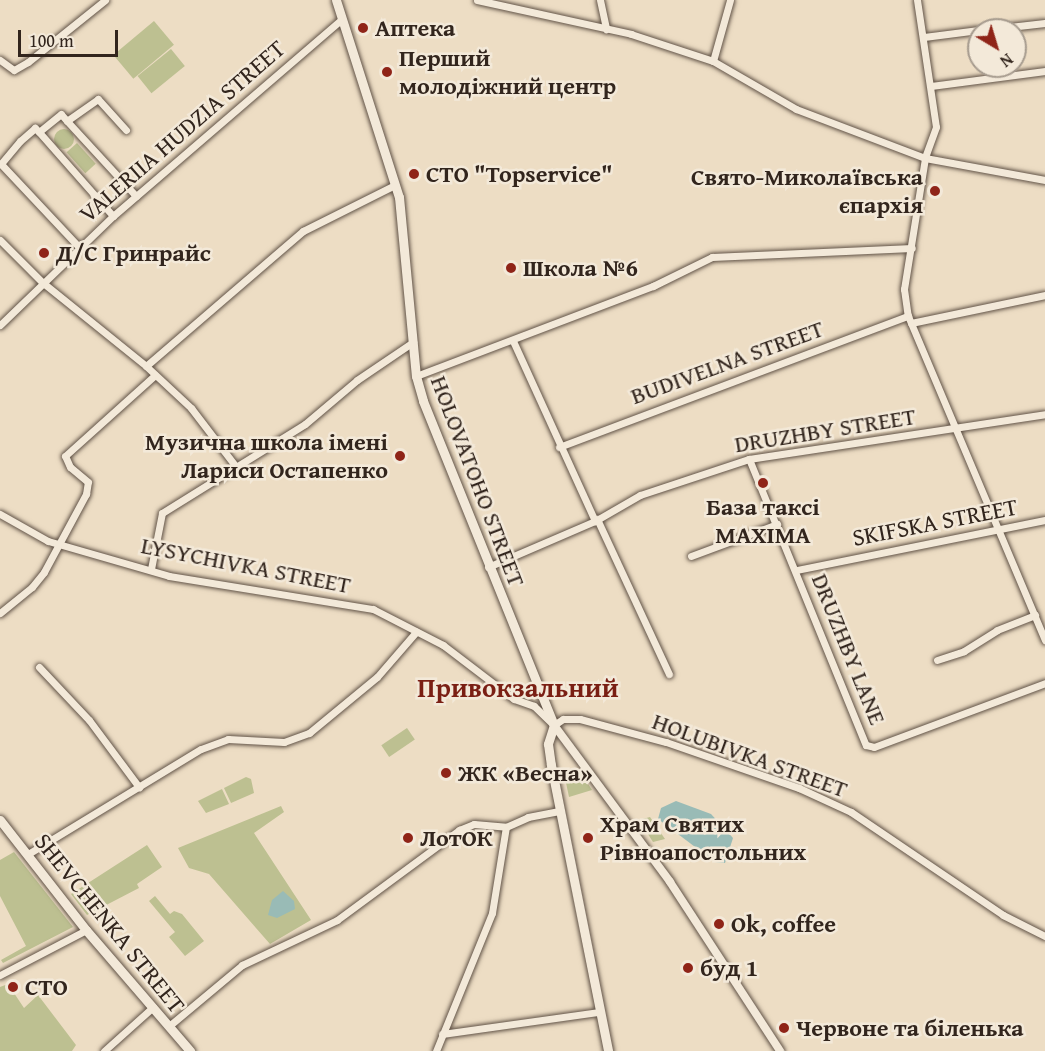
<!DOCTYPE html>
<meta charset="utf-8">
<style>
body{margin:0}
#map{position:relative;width:1045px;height:1051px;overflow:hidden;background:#edddc4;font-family:"Gentium Book Plus",serif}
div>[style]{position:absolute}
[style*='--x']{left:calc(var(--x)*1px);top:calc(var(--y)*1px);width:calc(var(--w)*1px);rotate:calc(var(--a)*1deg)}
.green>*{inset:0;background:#bdc091;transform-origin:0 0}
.round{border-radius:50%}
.water>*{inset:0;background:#99bbb6}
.roads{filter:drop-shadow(0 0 2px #615347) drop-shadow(0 0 2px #615347)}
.minor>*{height:7px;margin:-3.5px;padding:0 3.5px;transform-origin:3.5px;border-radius:3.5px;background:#f3e9d9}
.tertiary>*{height:8px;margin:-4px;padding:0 4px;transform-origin:4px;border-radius:4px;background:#f3e9d9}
.secondary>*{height:9px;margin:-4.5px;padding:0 4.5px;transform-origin:4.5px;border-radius:4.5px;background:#f3e9d9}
.dots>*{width:16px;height:16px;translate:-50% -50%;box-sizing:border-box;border:3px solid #f3e9d9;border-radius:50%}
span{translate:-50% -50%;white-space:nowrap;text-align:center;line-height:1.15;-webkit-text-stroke:5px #f3e9d9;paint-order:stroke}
.poi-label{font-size:24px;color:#32251d;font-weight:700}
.left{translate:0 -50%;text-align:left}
.right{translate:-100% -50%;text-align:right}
.street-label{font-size:24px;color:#32251d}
.quarter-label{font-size:27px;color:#7a1f14;font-weight:700}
.north{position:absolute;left:967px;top:18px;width:60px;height:60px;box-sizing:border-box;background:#f3e9d9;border:2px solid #a69b8e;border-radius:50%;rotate:142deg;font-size:16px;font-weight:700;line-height:24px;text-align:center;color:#32251d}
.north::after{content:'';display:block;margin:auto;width:21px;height:27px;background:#8f2418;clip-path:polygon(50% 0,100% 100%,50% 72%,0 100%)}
.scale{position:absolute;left:18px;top:30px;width:100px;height:27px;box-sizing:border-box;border:3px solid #32251d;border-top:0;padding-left:8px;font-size:18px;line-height:21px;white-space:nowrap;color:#32251d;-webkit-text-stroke:4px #f3e9d9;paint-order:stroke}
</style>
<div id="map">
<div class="green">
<div style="left:154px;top:21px;width:31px;height:53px;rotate:50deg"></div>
<div style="left:171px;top:49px;width:22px;height:43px;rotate:51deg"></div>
<div class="round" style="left:54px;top:129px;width:20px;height:20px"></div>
<div style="left:77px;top:143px;width:28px;height:14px;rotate:48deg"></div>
<div style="left:407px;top:728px;width:14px;height:31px;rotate:56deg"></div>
<div style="clip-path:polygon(582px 775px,592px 790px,569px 797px,565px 778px)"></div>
<div style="clip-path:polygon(246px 777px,251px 779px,254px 793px,231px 803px,224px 788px)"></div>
<div style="clip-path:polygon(222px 789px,229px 804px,206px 813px,198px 801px)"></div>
<div style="clip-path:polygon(281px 806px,284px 812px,254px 833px,311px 920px,270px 944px,209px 874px,189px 868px,178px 848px)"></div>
<div style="clip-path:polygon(650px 817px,665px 839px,653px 842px,639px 820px)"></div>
<div style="clip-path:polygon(147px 845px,162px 867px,137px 884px,139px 888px,87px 915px,71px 894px)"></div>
<div style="clip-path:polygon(14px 852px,73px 927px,3px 963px,1px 960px,26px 946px,0 896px,0 860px)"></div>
<div style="clip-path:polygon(155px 896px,170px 914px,174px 911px,182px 914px,204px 941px,185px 956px,169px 937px,175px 932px,149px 901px)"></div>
<div style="clip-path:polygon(8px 984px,24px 1008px,38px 995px,76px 1045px,72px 1051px,0 1051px,0 987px)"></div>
</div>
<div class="water">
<div style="clip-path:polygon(676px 801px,711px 814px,733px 838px,725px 863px,715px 862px,658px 819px,661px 808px)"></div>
<div style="clip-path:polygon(283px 891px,294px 901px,295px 909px,277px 918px,268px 915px,272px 900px)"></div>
</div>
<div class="roads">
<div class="minor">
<div style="--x:477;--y:0;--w:158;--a:12.4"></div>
<div style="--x:631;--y:34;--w:86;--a:18.2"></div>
<div style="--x:713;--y:61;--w:96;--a:30"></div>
<div style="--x:796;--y:109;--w:138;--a:20.8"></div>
<div style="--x:925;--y:158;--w:122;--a:10.4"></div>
<div style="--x:600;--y:0;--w:30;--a:78"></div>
<div style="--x:917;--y:0;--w:128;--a:81.5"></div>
<div style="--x:936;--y:127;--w:33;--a:110"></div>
<div style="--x:925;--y:158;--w:133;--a:99.1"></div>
<div style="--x:904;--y:289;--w:27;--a:82"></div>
<div style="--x:908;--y:316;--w:352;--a:67.1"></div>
<div style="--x:983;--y:30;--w:62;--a:-6.4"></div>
<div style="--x:924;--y:37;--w:55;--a:-7.3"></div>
<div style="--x:0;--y:60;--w:17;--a:36"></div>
<div style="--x:14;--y:70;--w:16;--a:-30"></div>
<div style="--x:28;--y:62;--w:99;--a:-38.8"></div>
<div style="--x:713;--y:61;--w:63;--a:-74.4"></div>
<div style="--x:931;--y:86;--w:115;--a:-7.5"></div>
<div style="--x:67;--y:121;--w:9;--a:-131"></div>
<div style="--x:61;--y:114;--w:28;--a:141"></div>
<div style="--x:39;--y:132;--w:112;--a:48.6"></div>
<div style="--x:126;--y:130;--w:42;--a:-132.1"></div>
<div style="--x:98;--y:99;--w:38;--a:145"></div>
<div style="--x:67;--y:121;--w:102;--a:47.4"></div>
<div style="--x:39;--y:132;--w:6;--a:-135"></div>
<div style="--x:35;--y:128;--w:20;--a:139"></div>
<div style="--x:20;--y:141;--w:30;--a:130"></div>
<div style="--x:1;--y:164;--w:114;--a:46.8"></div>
<div style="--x:0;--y:240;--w:59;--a:45"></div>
<div style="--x:42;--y:282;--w:134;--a:38.9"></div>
<div style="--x:146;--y:366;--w:62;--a:43"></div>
<div style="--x:191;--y:408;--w:76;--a:52.5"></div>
<div style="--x:911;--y:323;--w:137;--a:-11.8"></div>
<div style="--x:0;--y:325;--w:157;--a:-44"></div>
<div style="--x:113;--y:216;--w:301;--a:-40.7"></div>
<div style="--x:513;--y:341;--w:198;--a:65.5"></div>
<div style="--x:146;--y:366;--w:207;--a:-40.7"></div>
<div style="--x:303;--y:231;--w:103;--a:-26.6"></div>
<div style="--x:416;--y:376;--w:254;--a:-20.8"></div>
<div style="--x:653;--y:286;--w:66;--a:-26.2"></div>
<div style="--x:712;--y:257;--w:200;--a:-2.6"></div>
<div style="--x:559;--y:447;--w:373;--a:-20.6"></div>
<div style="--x:749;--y:459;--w:309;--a:67.8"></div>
<div style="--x:866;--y:745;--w:8;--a:14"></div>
<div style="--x:874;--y:747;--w:183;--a:-20.5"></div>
<div style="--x:0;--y:514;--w:55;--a:29.4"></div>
<div style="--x:48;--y:541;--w:126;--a:16.1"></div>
<div style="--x:169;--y:576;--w:207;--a:9.2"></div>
<div style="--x:373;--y:609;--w:79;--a:27.2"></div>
<div style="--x:443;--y:645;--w:89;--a:37.3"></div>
<div style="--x:514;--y:699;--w:21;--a:19"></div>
<div style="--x:534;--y:706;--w:28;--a:44"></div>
<div style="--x:554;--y:725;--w:11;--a:-34"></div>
<div style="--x:563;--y:719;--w:17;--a:0"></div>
<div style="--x:580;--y:719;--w:89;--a:15"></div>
<div style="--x:666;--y:742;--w:141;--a:19.1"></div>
<div style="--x:799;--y:788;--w:57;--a:24.8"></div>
<div style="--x:851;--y:812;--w:184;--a:34.1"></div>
<div style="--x:1003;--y:915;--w:47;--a:26.6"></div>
<div style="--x:597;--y:519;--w:171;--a:65.1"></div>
<div style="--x:691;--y:556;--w:92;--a:-20.4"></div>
<div style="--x:488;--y:567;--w:116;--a:-23.3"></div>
<div style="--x:595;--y:521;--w:52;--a:-30"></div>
<div style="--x:640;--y:495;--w:115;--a:-18.3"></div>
<div style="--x:749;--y:459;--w:299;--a:-8.6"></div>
<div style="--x:151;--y:569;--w:57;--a:-78.9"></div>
<div style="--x:162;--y:513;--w:168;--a:-31.9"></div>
<div style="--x:305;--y:424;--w:68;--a:-40.2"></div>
<div style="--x:357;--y:380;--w:68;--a:-34.2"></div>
<div style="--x:797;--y:570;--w:253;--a:-11.4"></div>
<div style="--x:0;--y:613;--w:41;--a:-39.1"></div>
<div style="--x:32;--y:587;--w:19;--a:-51"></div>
<div style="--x:44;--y:572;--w:89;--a:-61.7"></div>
<div style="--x:86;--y:494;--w:12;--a:-81"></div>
<div style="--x:88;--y:482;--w:23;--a:-140"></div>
<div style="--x:70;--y:467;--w:12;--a:-114"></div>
<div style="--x:65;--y:456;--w:121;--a:-42"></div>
<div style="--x:937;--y:660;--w:28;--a:-18"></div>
<div style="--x:964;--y:651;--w:39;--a:-32"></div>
<div style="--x:997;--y:630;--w:41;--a:-21.5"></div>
<div style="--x:39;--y:667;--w:73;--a:46.7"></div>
<div style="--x:89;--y:720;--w:84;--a:53.3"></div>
<div style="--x:28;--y:854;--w:202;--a:-31.3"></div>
<div style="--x:201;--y:749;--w:29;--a:-20"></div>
<div style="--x:228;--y:739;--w:56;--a:3.1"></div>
<div style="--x:284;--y:742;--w:27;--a:-20"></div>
<div style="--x:309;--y:733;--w:88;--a:-39.5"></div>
<div style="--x:377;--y:677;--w:60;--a:-49.1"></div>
<div style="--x:0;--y:975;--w:97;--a:-27.6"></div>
<div style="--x:169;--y:1026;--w:95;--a:-39.9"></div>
<div style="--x:242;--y:965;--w:105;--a:-25.3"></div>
<div style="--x:337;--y:920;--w:152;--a:-36.4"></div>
<div style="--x:459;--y:830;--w:16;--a:-22"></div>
<div style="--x:474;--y:824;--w:32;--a:5"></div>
<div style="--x:442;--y:1034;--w:159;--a:-8"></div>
<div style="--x:104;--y:1051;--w:66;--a:-41.9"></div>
<div style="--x:436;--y:1051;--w:149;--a:-67.9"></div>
<div style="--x:492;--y:913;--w:87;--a:-80.8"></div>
<div style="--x:506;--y:827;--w:24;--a:-24"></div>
<div style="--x:528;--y:817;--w:33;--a:-11"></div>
</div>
<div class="tertiary">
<div style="--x:554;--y:725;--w:195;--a:53.5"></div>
<div style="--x:670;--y:882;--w:202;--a:56.9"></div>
</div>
<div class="secondary">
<div style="--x:336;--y:0;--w:207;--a:72.3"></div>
<div style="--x:399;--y:197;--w:180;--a:84.6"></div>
<div style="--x:416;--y:376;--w:26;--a:74"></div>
<div style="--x:423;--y:401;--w:349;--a:68"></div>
<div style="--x:554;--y:725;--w:20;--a:108"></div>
<div style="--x:548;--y:744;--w:21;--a:82"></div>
<div style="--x:551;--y:765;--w:292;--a:78.7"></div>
<div style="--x:0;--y:820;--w:140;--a:52"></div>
<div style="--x:86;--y:930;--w:160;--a:49.3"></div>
</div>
</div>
<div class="dots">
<div style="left:363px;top:28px;background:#8f2418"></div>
<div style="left:387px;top:72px;background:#8f2418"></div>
<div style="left:414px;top:174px;background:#8f2418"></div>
<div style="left:935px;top:191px;background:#8f2418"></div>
<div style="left:44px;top:253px;background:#8f2418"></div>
<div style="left:511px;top:268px;background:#8f2418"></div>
<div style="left:400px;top:456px;background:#8f2418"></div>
<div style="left:763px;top:483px;background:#8f2418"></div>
<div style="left:446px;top:773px;background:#8f2418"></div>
<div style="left:408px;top:838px;background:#8f2418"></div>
<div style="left:588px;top:838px;background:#8f2418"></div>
<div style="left:719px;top:924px;background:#8f2418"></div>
<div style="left:688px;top:968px;background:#8f2418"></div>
<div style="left:13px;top:987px;background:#8f2418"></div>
<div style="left:784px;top:1028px;background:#8f2418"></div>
</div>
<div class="poi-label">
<span class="left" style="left:375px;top:28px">Аптека</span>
<span class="left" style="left:399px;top:72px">Перший<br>молодіжний центр</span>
<span class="left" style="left:426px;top:174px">СТО "Topservice"</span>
<span class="right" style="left:923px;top:191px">Свято-Миколаївська<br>єпархія</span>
<span class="left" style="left:56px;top:253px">Д/С Гринрайс</span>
<span class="left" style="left:523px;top:268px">Школа №6</span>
<span class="right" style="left:388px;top:456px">Музична школа імені<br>Лариси Остапенко</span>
<span style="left:763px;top:521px">База таксі<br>MAXIMA</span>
<span class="left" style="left:458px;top:773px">ЖК «Весна»</span>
<span class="left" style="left:600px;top:838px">Храм Святих<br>Рівноапостольних</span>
<span class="left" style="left:420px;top:838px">ЛотОК</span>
<span class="left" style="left:731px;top:924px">Ok, coffee</span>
<span class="left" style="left:700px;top:968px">буд 1</span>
<span class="left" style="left:25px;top:987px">СТО</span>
<span class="left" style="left:796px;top:1028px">Червоне та біленька</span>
</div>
<div class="street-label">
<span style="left:182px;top:131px;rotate:-41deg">VALERIIA HUDZIA STREET</span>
<span style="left:727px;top:362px;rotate:-20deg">BUDIVELNA STREET</span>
<span style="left:825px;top:430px;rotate:-9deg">DRUZHBY STREET</span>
<span style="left:478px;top:481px;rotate:69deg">HOLOVATOHO STREET</span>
<span style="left:935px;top:522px;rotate:-11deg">SKIFSKA STREET</span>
<span style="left:246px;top:565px;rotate:11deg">LYSYCHIVKA STREET</span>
<span style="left:849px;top:649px;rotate:68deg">DRUZHBY LANE</span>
<span style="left:750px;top:755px;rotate:20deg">HOLUBIVKA STREET</span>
<span style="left:110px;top:923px;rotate:51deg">SHEVCHENKA STREET</span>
</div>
<div class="quarter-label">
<span style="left:518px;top:688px">Привокзальний</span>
</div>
<div class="north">N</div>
<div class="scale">100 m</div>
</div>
